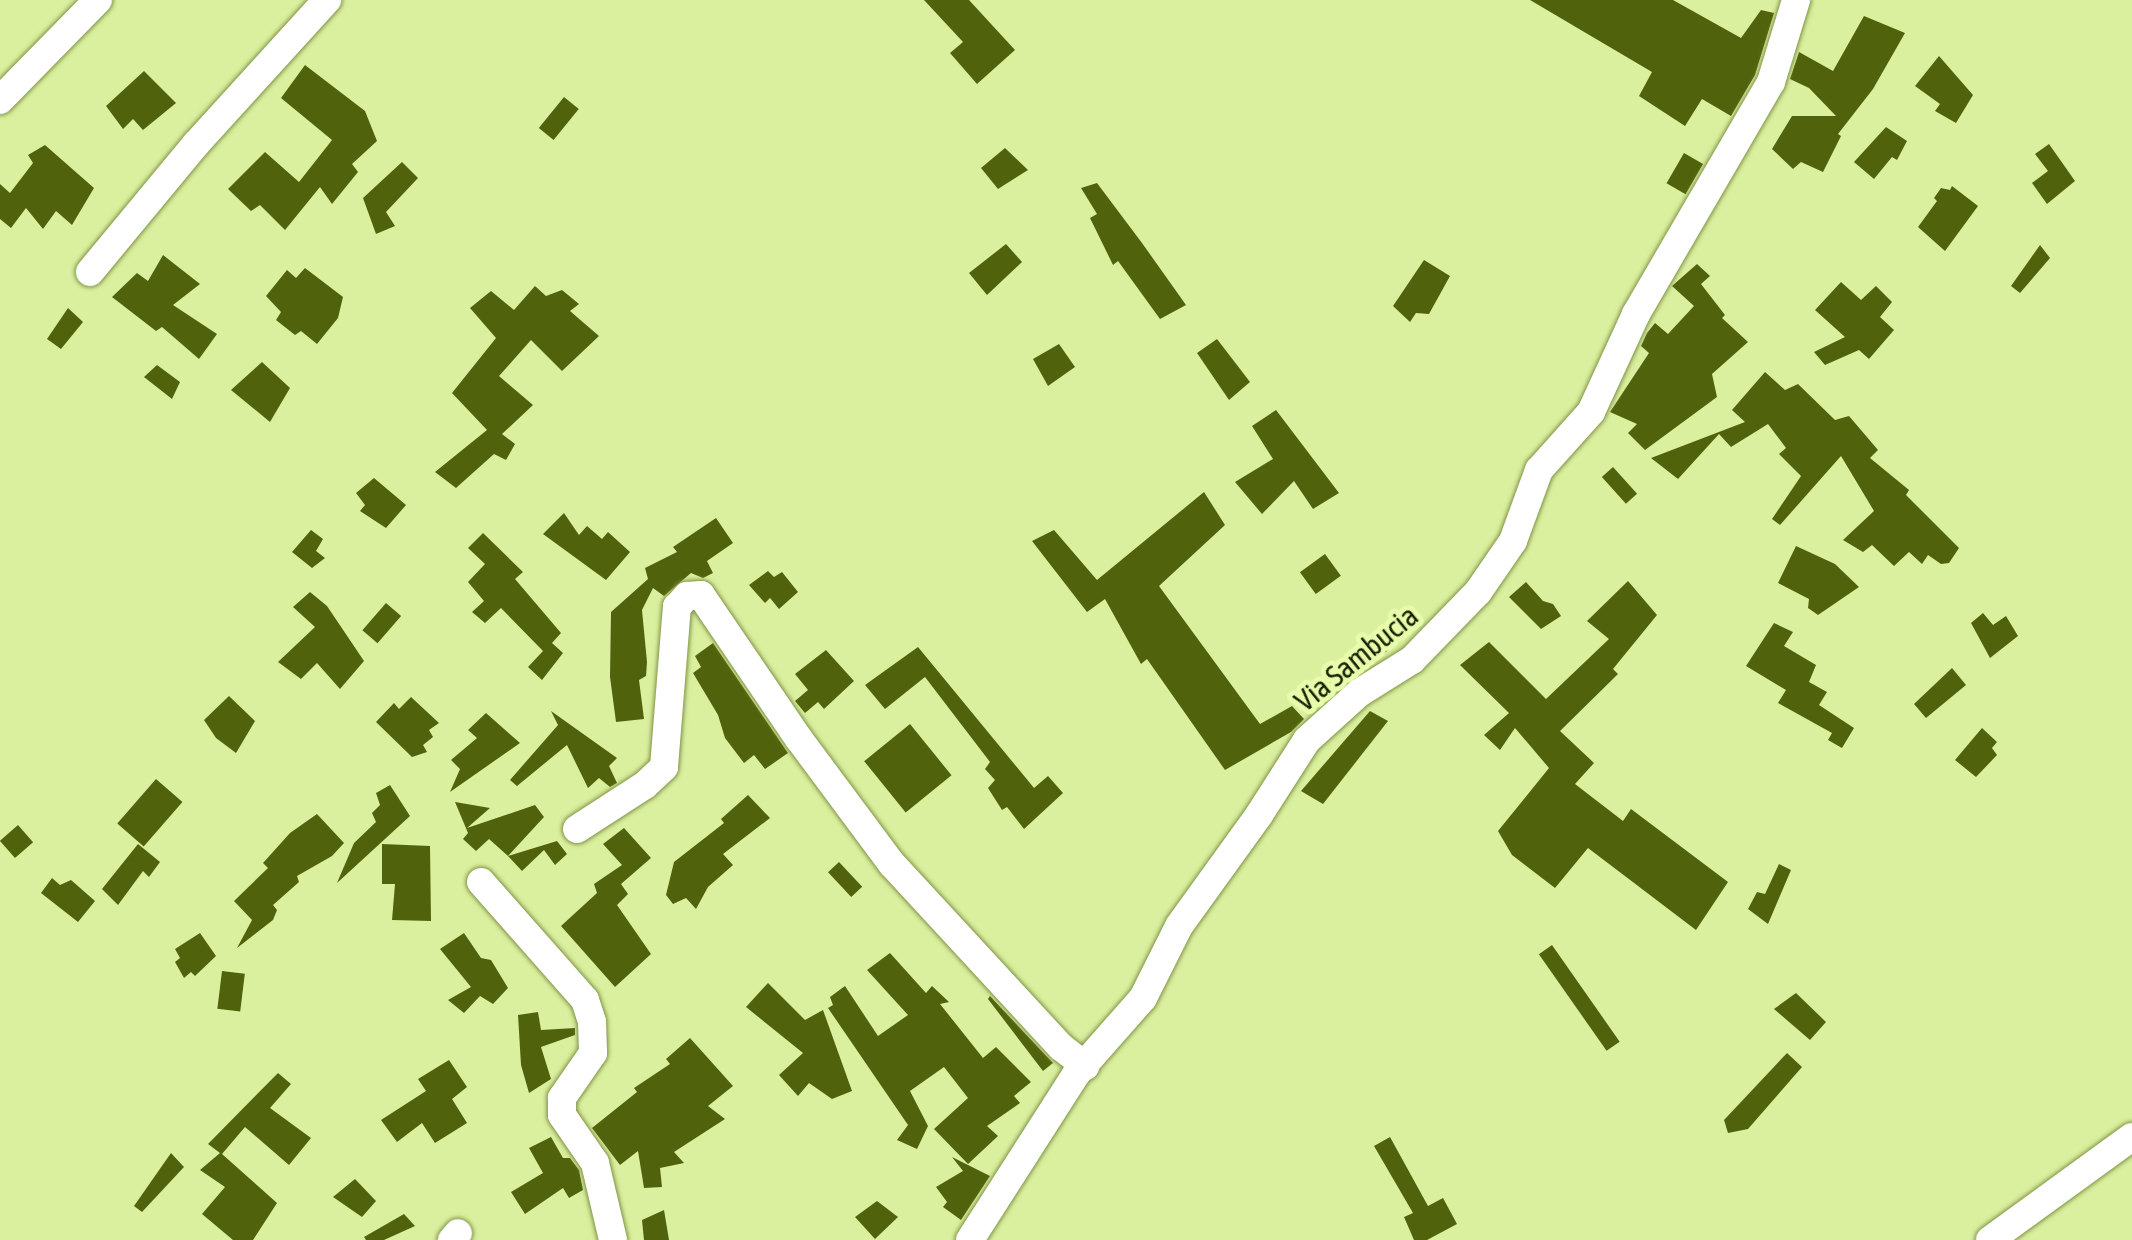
<!DOCTYPE html>
<style>
body{margin:0}
#map{position:relative;width:2132px;height:1240px;overflow:hidden;background:#daf09f;font-family:"Asap Condensed",sans-serif}
div>[style]{position:absolute}
[style*='--x']{left:calc(var(--x)*1px);top:calc(var(--y)*1px);width:calc(var(--w)*1px);rotate:calc(var(--a)*1deg)}
.building>*{inset:0;background:#51620d;transform-origin:0 0}
.roads{filter:drop-shadow(0 0 2px #809346) drop-shadow(0 0 2px #809346)}
.minor>*{height:28px;margin:-14px;padding:0 14px;transform-origin:14px;border-radius:14px;background:#fff}
span{translate:-50% -50%;white-space:nowrap;text-align:center;line-height:1.15;-webkit-text-stroke:10px #e7fdac;paint-order:stroke}
.street-label{font-size:30px;color:#181f01}
</style>
<div id="map">
<div class="building">
<div style="clip-path:polygon(924px 0,969px 0,1015px 50px,977px 84px,950px 53px,963px 42px)"></div>
<div style="clip-path:polygon(1530px 0,1673px 0,1741px 38px,1761px 10px,1774px 13px,1755px 75px,1731px 116px,1702px 99px,1685px 126px,1639px 96px,1652px 72px)"></div>
<div style="clip-path:polygon(1864px 16px,1905px 33px,1873px 89px,1838px 134px,1841px 136px,1823px 172px,1801px 162px,1793px 169px,1772px 149px,1792px 116px,1836px 116px,1809px 88px,1790px 79px,1799px 52px,1833px 71px)"></div>
<div style="clip-path:polygon(1939px 56px,1973px 95px,1956px 123px,1935px 111px,1940px 104px,1915px 86px)"></div>
<div style="clip-path:polygon(305px 65px,365px 111px,377px 141px,352px 164px,358px 172px,332px 204px,320px 187px,285px 230px,260px 205px,251px 211px,228px 189px,265px 152px,299px 182px,332px 140px,281px 98px)"></div>
<div style="clip-path:polygon(144px 71px,176px 103px,143px 130px,133px 119px,123px 129px,106px 106px)"></div>
<div style="left:564px;top:97px;width:19px;height:40px;rotate:39deg"></div>
<div style="clip-path:polygon(1886px 127px,1907px 141px,1897px 160px,1892px 157px,1874px 179px,1854px 162px)"></div>
<div style="clip-path:polygon(2049px 144px,2075px 181px,2047px 204px,2032px 183px,2048px 171px,2035px 154px)"></div>
<div style="clip-path:polygon(45px 145px,94px 188px,72px 225px,56px 211px,43px 229px,26px 208px,11px 228px,0 219px,0 184px,10px 193px,33px 163px,28px 155px)"></div>
<div style="clip-path:polygon(1005px 148px,1028px 170px,998px 189px,981px 168px)"></div>
<div style="left:1684px;top:153px;width:22px;height:35px;rotate:30deg"></div>
<div style="clip-path:polygon(402px 162px,418px 178px,386px 212px,395px 226px,376px 234px,363px 198px)"></div>
<div style="clip-path:polygon(1097px 183px,1142px 243px,1186px 305px,1160px 319px,1118px 261px,1113px 265px,1090px 218px,1097px 214px,1081px 188px)"></div>
<div style="clip-path:polygon(1952px 186px,1978px 206px,1945px 251px,1918px 227px,1937px 201px,1934px 198px,1941px 188px,1950px 190px)"></div>
<div style="clip-path:polygon(1006px 244px,1022px 262px,987px 295px,969px 273px)"></div>
<div style="clip-path:polygon(2040px 245px,2050px 258px,2020px 293px,2011px 286px)"></div>
<div style="clip-path:polygon(163px 255px,200px 284px,173px 305px,217px 334px,199px 359px,162px 327px,156px 331px,112px 297px,137px 273px,148px 281px)"></div>
<div style="clip-path:polygon(1424px 260px,1450px 276px,1429px 314px,1416px 313px,1410px 322px,1393px 306px)"></div>
<div style="clip-path:polygon(1697px 264px,1710px 276px,1701px 284px,1725px 315px,1722px 318px,1748px 342px,1712px 374px,1717px 397px,1645px 450px,1628px 433px,1637px 424px,1610px 412px,1649px 353px,1641px 346px,1647px 333px,1655px 323px,1668px 334px,1694px 306px,1672px 286px)"></div>
<div style="clip-path:polygon(305px 268px,343px 297px,338px 318px,317px 344px,301px 331px,295px 335px,276px 320px,281px 312px,266px 296px,287px 270px,296px 278px)"></div>
<div style="clip-path:polygon(1841px 282px,1861px 300px,1876px 286px,1892px 302px,1880px 317px,1894px 330px,1869px 359px,1859px 350px,1825px 365px,1814px 352px,1845px 337px,1815px 310px)"></div>
<div style="clip-path:polygon(535px 286px,546px 296px,562px 290px,579px 304px,570px 311px,599px 336px,562px 371px,531px 340px,499px 376px,533px 405px,502px 434px,515px 444px,506px 460px,494px 454px,456px 488px,435px 472px,487px 430px,452px 393px,496px 338px,470px 308px,491px 291px,514px 310px)"></div>
<div style="clip-path:polygon(68px 308px,83px 322px,61px 349px,47px 339px)"></div>
<div style="clip-path:polygon(1217px 339px,1250px 382px,1229px 400px,1197px 353px)"></div>
<div style="clip-path:polygon(1059px 344px,1075px 367px,1048px 386px,1033px 359px)"></div>
<div style="clip-path:polygon(262px 362px,290px 388px,270px 422px,231px 390px)"></div>
<div style="clip-path:polygon(157px 365px,180px 382px,172px 399px,144px 377px)"></div>
<div style="clip-path:polygon(1765px 372px,1785px 390px,1798px 384px,1835px 420px,1849px 416px,1878px 450px,1870px 458px,1909px 490px,1906px 495px,1959px 548px,1949px 563px,1941px 564px,1928px 555px,1922px 564px,1909px 552px,1894px 566px,1872px 545px,1863px 552px,1843px 540px,1874px 511px,1841px 456px,1780px 525px,1772px 519px,1801px 476px,1779px 454px,1786px 448px,1768px 424px,1731px 447px,1719px 434px,1678px 479px,1651px 458px,1745px 422px,1732px 410px)"></div>
<div style="clip-path:polygon(1276px 410px,1339px 493px,1313px 509px,1294px 481px,1262px 514px,1235px 482px,1273px 459px,1252px 426px)"></div>
<div style="left:1613px;top:467px;width:36px;height:15px;rotate:48deg"></div>
<div style="clip-path:polygon(374px 478px,406px 505px,386px 528px,360px 511px,365px 505px,356px 493px)"></div>
<div style="clip-path:polygon(1204px 492px,1225px 525px,1159px 586px,1260px 724px,1292px 706px,1304px 719px,1291px 732px,1225px 770px,1147px 659px,1141px 664px,1105px 599px,1087px 612px,1032px 541px,1054px 530px,1097px 580px)"></div>
<div style="clip-path:polygon(564px 513px,579px 535px,587px 526px,602px 539px,608px 532px,630px 552px,606px 580px,543px 534px)"></div>
<div style="clip-path:polygon(716px 518px,733px 543px,707px 561px,713px 573px,703px 578px,691px 573px,664px 596px,653px 588px,642px 610px,647px 662px,646px 676px,639px 680px,644px 719px,616px 722px,610px 677px,611px 612px,648px 579px,645px 568px,677px 552px,673px 547px)"></div>
<div style="clip-path:polygon(311px 530px,323px 539px,316px 551px,325px 558px,312px 568px,292px 552px)"></div>
<div style="clip-path:polygon(483px 533px,523px 572px,515px 579px,561px 633px,552px 643px,563px 653px,542px 680px,528px 667px,543px 651px,501px 608px,485px 623px,472px 612px,484px 601px,468px 582px,485px 564px,468px 548px)"></div>
<div style="clip-path:polygon(1796px 546px,1835px 564px,1859px 587px,1818px 615px,1808px 608px,1809px 599px,1778px 583px)"></div>
<div style="left:1325px;top:554px;width:27px;height:31px;rotate:54deg"></div>
<div style="clip-path:polygon(768px 571px,774px 577px,782px 572px,798px 592px,779px 609px,770px 598px,765px 603px,749px 585px)"></div>
<div style="clip-path:polygon(1628px 581px,1657px 615px,1613px 669px,1618px 674px,1560px 731px,1594px 763px,1575px 784px,1623px 821px,1631px 809px,1728px 882px,1696px 930px,1588px 848px,1555px 888px,1512px 855px,1498px 831px,1549px 768px,1515px 728px,1500px 750px,1484px 735px,1509px 713px,1460px 665px,1489px 642px,1546px 699px,1609px 639px,1587px 621px)"></div>
<div style="clip-path:polygon(1526px 582px,1543px 601px,1553px 604px,1561px 616px,1541px 629px,1509px 597px)"></div>
<div style="clip-path:polygon(310px 592px,327px 606px,364px 661px,340px 689px,317px 663px,301px 679px,278px 662px,315px 627px,293px 607px)"></div>
<div style="left:386px;top:603px;width:20px;height:36px;rotate:41deg"></div>
<div style="clip-path:polygon(1983px 613px,1993px 625px,2006px 616px,2018px 636px,1990px 658px,1971px 623px)"></div>
<div style="clip-path:polygon(1774px 623px,1793px 632px,1784px 646px,1816px 665px,1809px 682px,1827px 692px,1819px 705px,1854px 728px,1842px 748px,1828px 740px,1832px 733px,1778px 703px,1786px 690px,1746px 666px)"></div>
<div style="clip-path:polygon(1380px 629px,1394px 646px,1346px 681px,1306px 700px,1303px 695px,1345px 665px)"></div>
<div style="clip-path:polygon(713px 643px,788px 753px,765px 769px,754px 755px,744px 763px,725px 738px,718px 715px,693px 673px,701px 667px,695px 656px)"></div>
<div style="clip-path:polygon(918px 647px,1034px 788px,1048px 776px,1063px 793px,1024px 829px,1007px 807px,1002px 810px,988px 788px,995px 780px,985px 769px,990px 762px,925px 677px,885px 709px,865px 685px)"></div>
<div style="clip-path:polygon(826px 650px,854px 681px,824px 709px,818px 702px,805px 713px,795px 701px,808px 690px,795px 674px)"></div>
<div style="clip-path:polygon(1952px 668px,1966px 685px,1926px 718px,1914px 704px)"></div>
<div style="clip-path:polygon(229px 696px,255px 721px,236px 753px,216px 738px,204px 720px)"></div>
<div style="clip-path:polygon(411px 697px,439px 723px,429px 730px,433px 737px,423px 745px,427px 752px,412px 757px,376px 722px,394px 703px,399px 709px)"></div>
<div style="clip-path:polygon(551px 711px,617px 758px,609px 766px,617px 783px,610px 787px,599px 778px,588px 788px,567px 745px,517px 786px,510px 780px,558px 725px)"></div>
<div style="clip-path:polygon(1370px 711px,1388px 721px,1323px 804px,1301px 791px)"></div>
<div style="clip-path:polygon(486px 713px,520px 743px,450px 792px,460px 769px,451px 760px,477px 738px,468px 730px)"></div>
<div style="left:910px;top:724px;width:66px;height:59px;rotate:51deg"></div>
<div style="clip-path:polygon(1982px 728px,1997px 742px,1992px 748px,1997px 755px,1976px 777px,1955px 760px)"></div>
<div style="left:156px;top:779px;width:35px;height:59px;rotate:41deg"></div>
<div style="clip-path:polygon(390px 785px,410px 816px,337px 883px,354px 843px,376px 822px,372px 813px,380px 805px,376px 793px)"></div>
<div style="clip-path:polygon(748px 795px,770px 818px,723px 854px,733px 865px,708px 887px,696px 909px,686px 898px,673px 904px,666px 895px,674px 862px,724px 823px,721px 819px)"></div>
<div style="clip-path:polygon(455px 802px,490px 808px,467px 828px,535px 805px,544px 817px,508px 856px,489px 839px,476px 851px,463px 839px,468px 833px)"></div>
<div style="clip-path:polygon(317px 814px,344px 843px,332px 856px,297px 876px,299px 882px,273px 905px,277px 910px,273px 920px,237px 948px,252px 920px,234px 901px,268px 868px,263px 863px,290px 833px)"></div>
<div style="left:18px;top:825px;width:23px;height:24px;rotate:49deg"></div>
<div style="clip-path:polygon(624px 828px,651px 858px,621px 884px,628px 894px,617px 905px,651px 954px,615px 987px,561px 926px,597px 893px,594px 884px,622px 865px,603px 844px)"></div>
<div style="clip-path:polygon(557px 841px,567px 854px,555px 865px,544px 850px,522px 871px,508px 856px)"></div>
<div style="clip-path:polygon(138px 844px,160px 862px,149px 877px,143px 871px,118px 905px,102px 889px)"></div>
<div style="clip-path:polygon(382px 844px,430px 846px,431px 921px,392px 920px,395px 884px,382px 884px)"></div>
<div style="left:839px;top:862px;width:34px;height:15px;rotate:47deg"></div>
<div style="clip-path:polygon(1779px 864px,1791px 870px,1768px 924px,1748px 909px,1757px 892px,1765px 894px)"></div>
<div style="clip-path:polygon(52px 878px,60px 885px,71px 880px,95px 901px,78px 922px,41px 893px)"></div>
<div style="clip-path:polygon(200px 933px,216px 956px,195px 976px,191px 972px,184px 978px,175px 962px,180px 958px,175px 949px)"></div>
<div style="clip-path:polygon(464px 933px,481px 958px,491px 960px,508px 988px,493px 1004px,480px 996px,464px 1013px,448px 1000px,471px 987px,440px 949px)"></div>
<div style="left:1552px;top:945px;width:118px;height:16px;rotate:55deg"></div>
<div style="clip-path:polygon(890px 953px,926px 993px,932px 986px,949px 1002px,940px 1004px,983px 1058px,996px 1047px,1031px 1082px,1014px 1096px,1020px 1103px,987px 1126px,998px 1136px,968px 1164px,934px 1129px,968px 1098px,944px 1067px,910px 1091px,928px 1126px,917px 1149px,897px 1140px,908px 1125px,828px 1008px,833px 1005px,830px 997px,845px 986px,878px 1036px,908px 1015px,867px 970px)"></div>
<div style="left:222px;top:971px;width:23px;height:38px;rotate:7deg"></div>
<div style="clip-path:polygon(768px 983px,805px 1020px,823px 1010px,852px 1091px,832px 1099px,809px 1083px,798px 1096px,779px 1075px,803px 1053px,746px 1007px)"></div>
<div style="clip-path:polygon(1796px 993px,1826px 1022px,1810px 1040px,1774px 1009px)"></div>
<div style="clip-path:polygon(990px 996px,1053px 1063px,1043px 1071px,988px 999px)"></div>
<div style="clip-path:polygon(538px 1012px,541px 1030px,575px 1028px,575px 1035px,541px 1047px,551px 1079px,529px 1093px,521px 1065px,518px 1015px)"></div>
<div style="clip-path:polygon(690px 1038px,733px 1086px,708px 1106px,725px 1119px,674px 1152px,684px 1163px,660px 1168px,662px 1187px,644px 1188px,638px 1151px,620px 1165px,592px 1128px,637px 1092px,634px 1088px,670px 1064px,666px 1059px)"></div>
<div style="clip-path:polygon(1787px 1053px,1802px 1067px,1748px 1129px,1728px 1133px,1724px 1120px)"></div>
<div style="clip-path:polygon(449px 1060px,467px 1087px,452px 1099px,467px 1123px,435px 1143px,422px 1123px,397px 1142px,381px 1120px,426px 1091px,418px 1079px)"></div>
<div style="clip-path:polygon(278px 1073px,291px 1084px,270px 1108px,311px 1138px,289px 1165px,245px 1127px,222px 1154px,277px 1203px,253px 1240px,233px 1240px,202px 1214px,225px 1187px,200px 1170px,220px 1153px,208px 1144px)"></div>
<div style="clip-path:polygon(551px 1137px,563px 1158px,570px 1158px,579px 1170px,583px 1190px,569px 1198px,563px 1188px,525px 1214px,511px 1192px,543px 1173px,529px 1148px)"></div>
<div style="clip-path:polygon(1390px 1137px,1428px 1206px,1443px 1198px,1457px 1224px,1427px 1240px,1414px 1240px,1404px 1217px,1413px 1213px,1374px 1146px)"></div>
<div style="clip-path:polygon(171px 1153px,184px 1167px,142px 1212px,134px 1206px)"></div>
<div style="clip-path:polygon(952px 1157px,990px 1176px,961px 1220px,943px 1207px,947px 1202px,936px 1187px,963px 1171px)"></div>
<div style="clip-path:polygon(355px 1179px,376px 1201px,362px 1217px,333px 1197px)"></div>
<div style="clip-path:polygon(877px 1201px,898px 1217px,875px 1239px,855px 1217px)"></div>
<div style="clip-path:polygon(664px 1210px,669px 1240px,644px 1240px,642px 1220px)"></div>
<div style="clip-path:polygon(404px 1214px,415px 1226px,384px 1240px,366px 1240px,364px 1237px)"></div>
</div>
<div class="roads">
<div class="minor">
<div style="--x:0;--y:100;--w:140;--a:-45.6"></div>
<div style="--x:90;--y:272;--w:166;--a:-50.4"></div>
<div style="--x:196;--y:144;--w:195;--a:-47.7"></div>
<div style="--x:577;--y:829;--w:81;--a:-32.9"></div>
<div style="--x:645;--y:785;--w:26;--a:-43"></div>
<div style="--x:664;--y:767;--w:161;--a:-85.4"></div>
<div style="--x:677;--y:607;--w:15;--a:-48"></div>
<div style="--x:687;--y:596;--w:14;--a:-4"></div>
<div style="--x:701;--y:595;--w:174;--a:55.8"></div>
<div style="--x:799;--y:739;--w:156;--a:53.4"></div>
<div style="--x:892;--y:864;--w:249;--a:47.3"></div>
<div style="--x:1061;--y:1047;--w:31;--a:38"></div>
<div style="--x:481;--y:882;--w:157;--a:48.6"></div>
<div style="--x:585;--y:1000;--w:23;--a:72"></div>
<div style="--x:592;--y:1022;--w:31;--a:88"></div>
<div style="--x:593;--y:1053;--w:55;--a:124.6"></div>
<div style="--x:562;--y:1098;--w:17;--a:90"></div>
<div style="--x:562;--y:1115;--w:58;--a:55.5"></div>
<div style="--x:595;--y:1163;--w:79;--a:76.8"></div>
<div style="--x:452;--y:1240;--w:9;--a:-49"></div>
<div style="--x:970;--y:1240;--w:197;--a:-57.4"></div>
<div style="--x:1076;--y:1074;--w:101;--a:-48.6"></div>
<div style="--x:1143;--y:998;--w:80;--a:-63.4"></div>
<div style="--x:1179;--y:926;--w:137;--a:-54.2"></div>
<div style="--x:1259;--y:815;--w:89;--a:-57.4"></div>
<div style="--x:1307;--y:740;--w:70;--a:-42.1"></div>
<div style="--x:1359;--y:693;--w:62;--a:-31.9"></div>
<div style="--x:1412;--y:660;--w:95;--a:-45.9"></div>
<div style="--x:1478;--y:592;--w:62;--a:-55.5"></div>
<div style="--x:1513;--y:541;--w:76;--a:-69.9"></div>
<div style="--x:1539;--y:470;--w:78;--a:-48.1"></div>
<div style="--x:1591;--y:412;--w:108;--a:-65.3"></div>
<div style="--x:1636;--y:314;--w:268;--a:-59.8"></div>
<div style="--x:1771;--y:82;--w:86;--a:-73"></div>
<div style="--x:1990;--y:1240;--w:175;--a:-36"></div>
</div>
</div>
<div class="street-label">
<span style="left:1356px;top:658px;rotate:-39deg">Via Sambucia</span>
</div>
</div>
